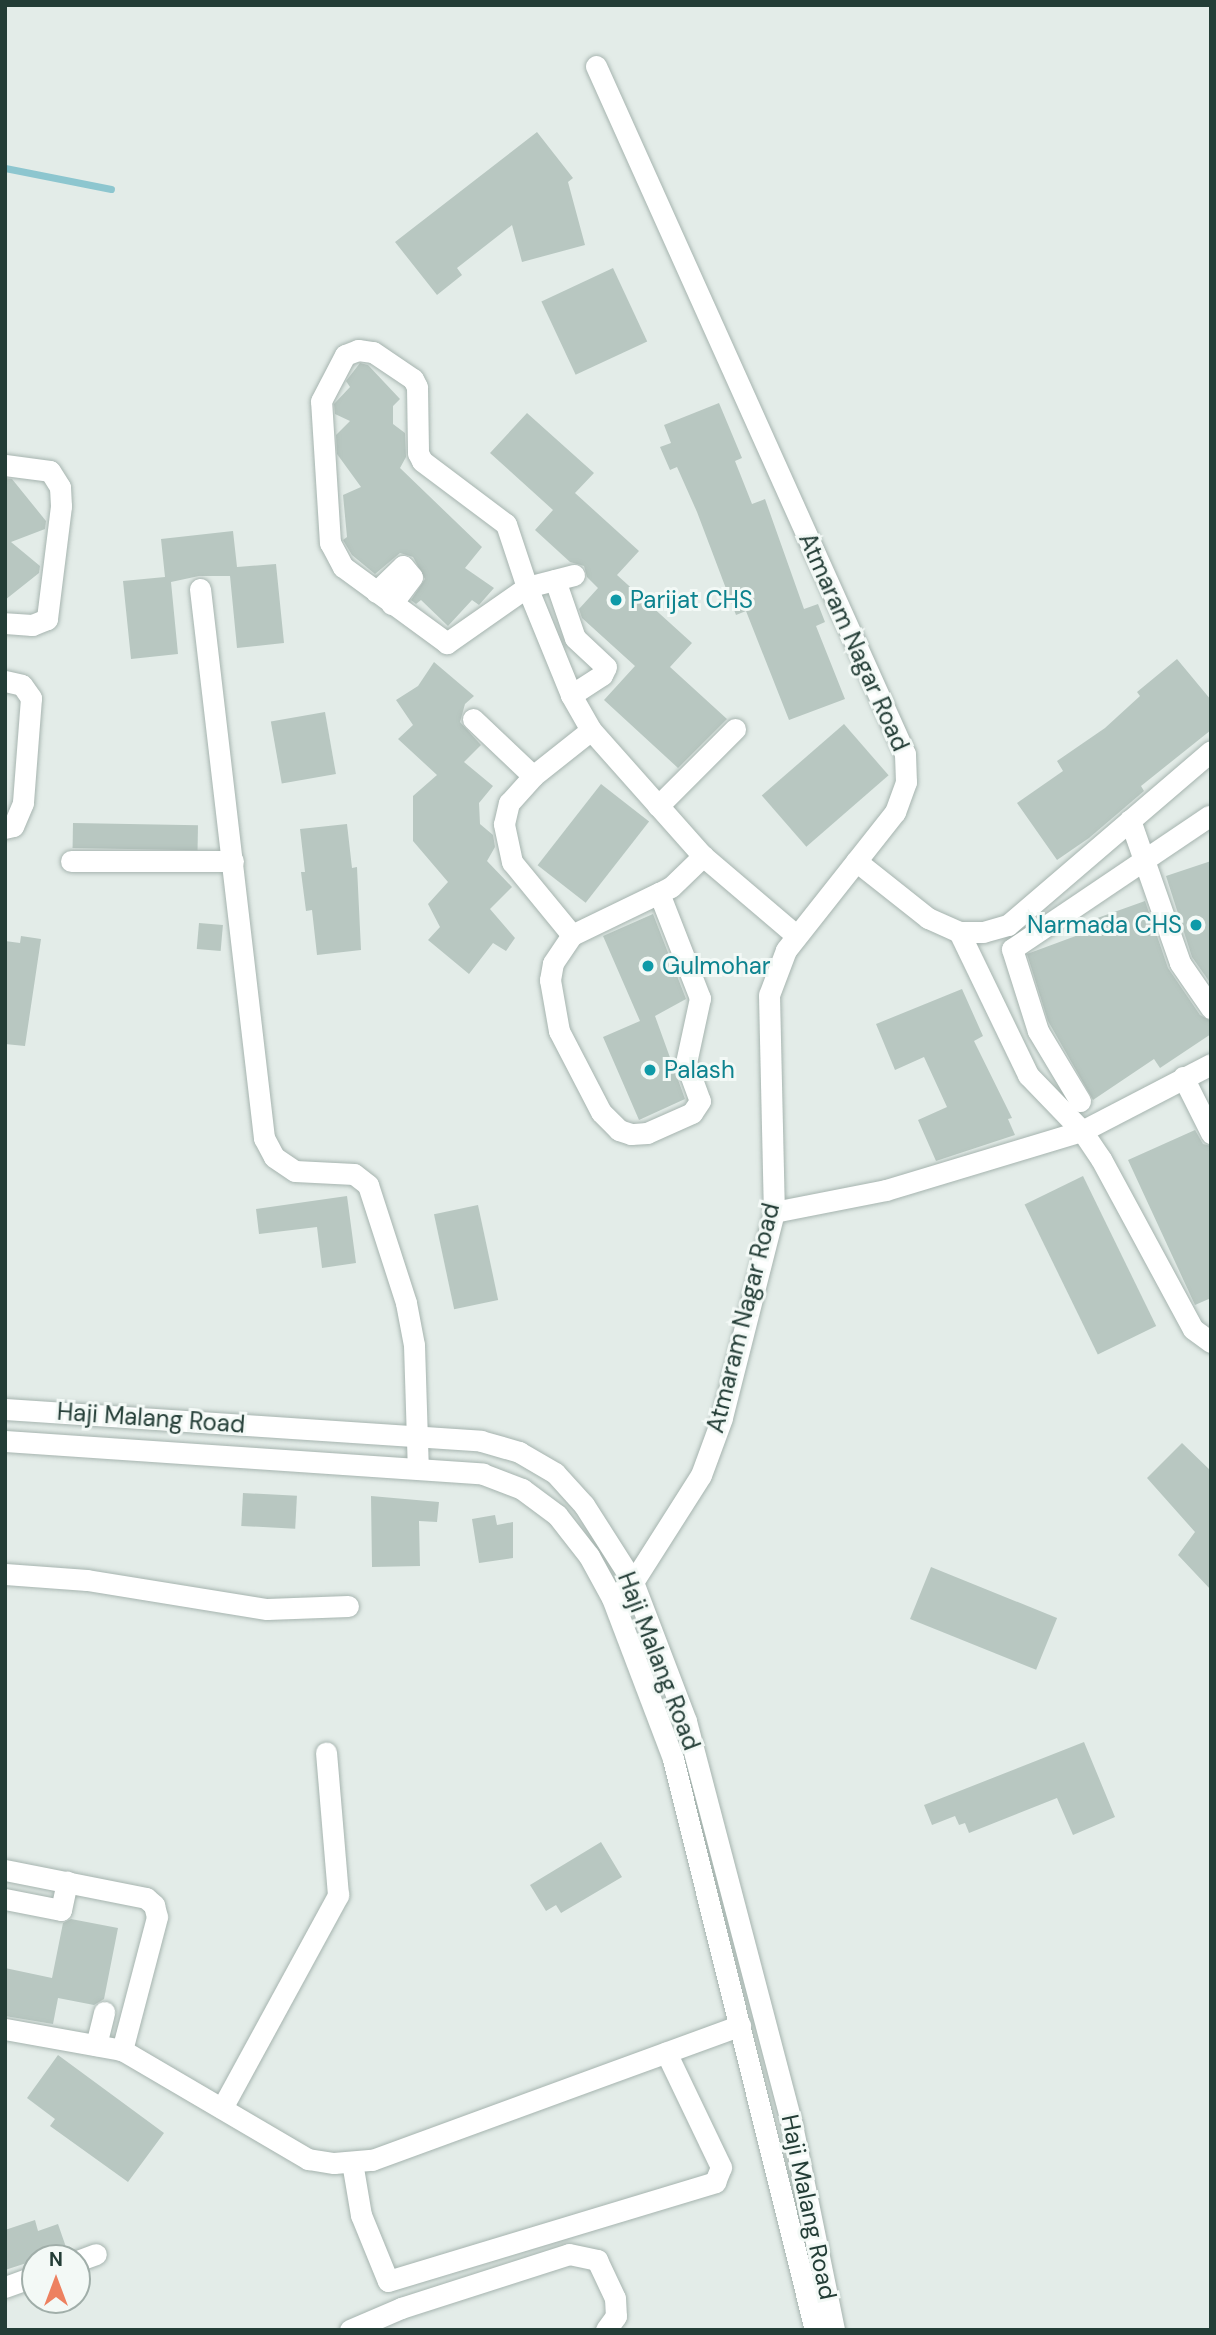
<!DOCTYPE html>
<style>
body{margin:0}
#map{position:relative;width:1216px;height:2335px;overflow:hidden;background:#e3ece8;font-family:"DM Sans",sans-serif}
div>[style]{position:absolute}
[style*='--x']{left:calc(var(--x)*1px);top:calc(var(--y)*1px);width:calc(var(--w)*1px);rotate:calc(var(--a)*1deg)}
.stream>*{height:7px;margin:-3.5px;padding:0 3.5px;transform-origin:3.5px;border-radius:3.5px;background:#8dc6cf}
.building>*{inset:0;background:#b8c7c1;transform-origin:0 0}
.roads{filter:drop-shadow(0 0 2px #a6b4af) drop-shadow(0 0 2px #a6b4af)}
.minor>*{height:21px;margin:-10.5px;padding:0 10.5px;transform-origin:10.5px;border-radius:10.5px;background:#fff}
.secondary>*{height:21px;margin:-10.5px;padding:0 10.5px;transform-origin:10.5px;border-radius:10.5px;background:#fff}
.dots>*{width:19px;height:19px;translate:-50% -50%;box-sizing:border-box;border:4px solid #f3f9f6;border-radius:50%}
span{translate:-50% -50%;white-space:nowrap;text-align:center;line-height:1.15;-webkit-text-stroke:6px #f3f9f6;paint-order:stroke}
.culture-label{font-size:24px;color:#0d838f}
.left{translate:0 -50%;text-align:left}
.right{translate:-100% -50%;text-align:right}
.street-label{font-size:24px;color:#233d36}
.frame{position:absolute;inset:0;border:7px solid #233d36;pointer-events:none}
.north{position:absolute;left:21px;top:2244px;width:70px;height:70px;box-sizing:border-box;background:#f3f9f6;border:2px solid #a0aea9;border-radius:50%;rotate:0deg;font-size:19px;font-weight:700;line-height:28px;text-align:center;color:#233d36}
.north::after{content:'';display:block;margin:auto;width:24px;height:32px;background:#ed8160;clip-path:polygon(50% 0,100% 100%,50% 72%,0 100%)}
</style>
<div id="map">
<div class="stream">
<div style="--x:5;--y:168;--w:108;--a:11.2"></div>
</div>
<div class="building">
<div style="clip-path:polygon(537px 132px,573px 178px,568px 182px,585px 245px,522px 262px,512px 225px,457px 268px,462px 275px,437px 295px,395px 242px)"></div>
<div style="left:613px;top:268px;width:81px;height:79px;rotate:65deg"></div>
<div style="clip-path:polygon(360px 363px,368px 365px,400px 399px,393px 406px,393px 424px,405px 433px,406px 457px,400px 468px,482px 547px,465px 568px,494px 588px,479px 605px,472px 600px,448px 626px,421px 600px,416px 604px,411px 600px,425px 579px,413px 557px,400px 553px,375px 574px,352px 555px,343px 540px,347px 537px,343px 495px,361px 487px,337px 454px,336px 435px,350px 421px,335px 414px,334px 404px,350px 387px,346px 381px)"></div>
<div style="clip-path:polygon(719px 403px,742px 458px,735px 461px,752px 504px,765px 499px,804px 609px,818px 604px,825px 622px,816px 626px,845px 699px,789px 720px,746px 611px,736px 615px,697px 512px,677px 467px,670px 470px,660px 447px,671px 443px,664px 425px)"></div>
<div style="clip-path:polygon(527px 413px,594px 473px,575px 493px,639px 551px,617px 575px,692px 643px,670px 667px,727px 719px,678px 768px,604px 700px,635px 666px,582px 618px,579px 609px,598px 588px,587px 577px,584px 566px,570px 562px,535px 530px,553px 510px,490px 453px)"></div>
<div style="clip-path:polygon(5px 478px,12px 479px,46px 521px,45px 529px,11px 542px,40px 566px,39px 573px,5px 600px)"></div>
<div style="clip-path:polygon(233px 531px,237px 567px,276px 564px,284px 643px,237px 648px,230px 576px,199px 576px,171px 582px,178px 654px,131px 659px,123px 581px,165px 577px,161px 539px)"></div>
<div style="clip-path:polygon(1177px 659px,1211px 700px,1211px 730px,1141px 786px,1144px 791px,1089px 838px,1057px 860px,1017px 803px,1063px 771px,1057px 761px,1105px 728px,1140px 696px,1137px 692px)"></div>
<div style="clip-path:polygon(434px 662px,474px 696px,465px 704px,460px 722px,481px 745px,464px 762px,493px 786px,479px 803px,480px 824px,493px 835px,495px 847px,487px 861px,512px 887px,490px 909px,515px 938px,506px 951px,493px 943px,469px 974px,428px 940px,440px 927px,428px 904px,448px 882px,413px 841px,413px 796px,437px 775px,398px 739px,413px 725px,396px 700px,418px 686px)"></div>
<div style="left:325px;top:712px;width:63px;height:55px;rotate:80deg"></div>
<div style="left:844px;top:724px;width:68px;height:109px;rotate:49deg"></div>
<div style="left:601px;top:784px;width:61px;height:103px;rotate:38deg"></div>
<div style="left:73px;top:823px;width:125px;height:25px;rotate:1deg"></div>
<div style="clip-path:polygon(347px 824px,352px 868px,357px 867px,361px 950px,317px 955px,312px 910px,306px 911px,301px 872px,305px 872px,300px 829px)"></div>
<div style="clip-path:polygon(1211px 861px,1211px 984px,1192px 957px,1166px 876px)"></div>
<div style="clip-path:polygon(1145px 901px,1168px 968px,1200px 1015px,1211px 1021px,1211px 1034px,1160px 1068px,1154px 1059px,1093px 1100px,1048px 1021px,1027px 954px,1092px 930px,1089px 921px)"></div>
<div style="clip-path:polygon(653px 914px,686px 999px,655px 1016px,685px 1099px,639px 1120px,603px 1037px,640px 1021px,603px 936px)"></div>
<div style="left:199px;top:923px;width:24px;height:26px;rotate:5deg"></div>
<div style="clip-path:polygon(21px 936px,41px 939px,25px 1046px,5px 1044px,5px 941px,20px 943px)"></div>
<div style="clip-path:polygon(962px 989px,983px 1036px,974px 1041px,1012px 1118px,1008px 1119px,1015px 1135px,936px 1161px,918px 1120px,947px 1107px,924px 1057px,895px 1070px,876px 1024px)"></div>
<div style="clip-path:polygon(1195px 1130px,1203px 1144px,1211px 1146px,1211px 1298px,1195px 1305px,1128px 1160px)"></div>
<div style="left:1083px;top:1176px;width:167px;height:65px;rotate:64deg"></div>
<div style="clip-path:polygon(347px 1196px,356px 1263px,322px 1268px,317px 1227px,259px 1234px,256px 1209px)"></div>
<div style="left:478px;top:1205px;width:97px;height:45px;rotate:78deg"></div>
<div style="clip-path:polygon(1182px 1443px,1211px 1471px,1211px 1590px,1178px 1555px,1195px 1532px,1147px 1478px)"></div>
<div style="left:243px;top:1493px;width:54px;height:33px;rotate:3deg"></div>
<div style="clip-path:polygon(371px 1496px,439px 1502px,437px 1522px,419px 1521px,420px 1566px,372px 1567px)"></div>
<div style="clip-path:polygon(495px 1515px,497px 1525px,513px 1522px,513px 1558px,479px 1563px,472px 1519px)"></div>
<div style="left:931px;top:1567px;width:136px;height:56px;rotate:22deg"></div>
<div style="clip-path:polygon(1084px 1742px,1115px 1817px,1073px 1835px,1057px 1798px,969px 1833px,965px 1823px,959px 1825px,955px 1816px,932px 1825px,924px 1805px)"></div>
<div style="clip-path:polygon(601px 1842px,622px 1877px,561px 1913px,556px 1905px,546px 1911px,530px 1885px)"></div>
<div style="clip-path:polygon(71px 1919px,118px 1928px,104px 1999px,94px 2005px,58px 1998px,53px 2024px,5px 2016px,5px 1968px,52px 1978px,63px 1923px)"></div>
<div style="clip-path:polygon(58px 2055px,164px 2133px,128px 2182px,50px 2126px,55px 2119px,27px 2098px)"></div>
<div style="clip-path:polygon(35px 2220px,38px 2231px,58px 2224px,67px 2250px,5px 2270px,5px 2230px)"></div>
</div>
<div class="roads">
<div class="minor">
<div style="--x:596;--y:66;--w:754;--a:65.81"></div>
<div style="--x:905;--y:754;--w:28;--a:88"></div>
<div style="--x:906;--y:782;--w:32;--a:110"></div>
<div style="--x:895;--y:812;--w:176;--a:128.3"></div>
<div style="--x:786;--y:950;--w:48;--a:110.7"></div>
<div style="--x:769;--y:995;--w:217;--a:88.7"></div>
<div style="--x:774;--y:1212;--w:212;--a:104.2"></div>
<div style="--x:722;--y:1418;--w:61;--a:110.2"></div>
<div style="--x:701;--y:1475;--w:127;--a:122.4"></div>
<div style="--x:633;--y:1582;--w:26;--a:143"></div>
<div style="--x:5;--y:465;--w:45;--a:7.6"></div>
<div style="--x:50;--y:471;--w:19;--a:58"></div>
<div style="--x:60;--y:487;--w:19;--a:87"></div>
<div style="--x:61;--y:506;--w:114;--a:97.1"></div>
<div style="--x:47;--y:619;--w:16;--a:158"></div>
<div style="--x:32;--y:625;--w:27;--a:-176"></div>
<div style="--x:574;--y:575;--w:49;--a:165.7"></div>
<div style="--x:527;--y:587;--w:98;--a:145"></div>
<div style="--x:447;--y:643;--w:129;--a:-143.8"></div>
<div style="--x:343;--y:567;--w:27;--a:-118"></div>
<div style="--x:330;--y:543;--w:142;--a:-93.6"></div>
<div style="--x:321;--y:401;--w:52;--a:-62.4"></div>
<div style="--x:345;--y:355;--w:14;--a:-21"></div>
<div style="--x:358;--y:350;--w:15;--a:8"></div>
<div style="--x:373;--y:352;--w:48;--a:34"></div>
<div style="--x:413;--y:379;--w:9;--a:63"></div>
<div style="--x:417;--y:387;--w:66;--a:89.1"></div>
<div style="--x:418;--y:453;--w:9;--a:63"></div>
<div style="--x:422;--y:461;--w:105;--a:36.9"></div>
<div style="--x:506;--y:524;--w:66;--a:71.6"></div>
<div style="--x:527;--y:587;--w:117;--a:67.8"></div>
<div style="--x:571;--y:695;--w:40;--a:60.3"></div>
<div style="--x:591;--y:730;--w:169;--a:48.4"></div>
<div style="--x:703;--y:856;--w:123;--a:40.4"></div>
<div style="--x:555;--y:580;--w:61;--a:71"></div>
<div style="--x:575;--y:638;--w:42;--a:43.1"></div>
<div style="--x:606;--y:667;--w:9;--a:117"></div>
<div style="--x:602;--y:675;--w:37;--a:147"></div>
<div style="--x:200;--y:589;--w:553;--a:83.35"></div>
<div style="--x:264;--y:1138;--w:21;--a:62"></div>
<div style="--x:274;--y:1157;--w:25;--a:34"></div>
<div style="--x:295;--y:1171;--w:59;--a:2.9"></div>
<div style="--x:354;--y:1174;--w:18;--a:38"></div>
<div style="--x:368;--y:1185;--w:124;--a:72.1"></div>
<div style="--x:406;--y:1303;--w:43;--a:79.2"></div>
<div style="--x:414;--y:1345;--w:124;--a:88.2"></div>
<div style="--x:376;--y:592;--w:37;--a:-44"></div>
<div style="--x:403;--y:566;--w:14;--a:51"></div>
<div style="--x:412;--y:577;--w:34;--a:127"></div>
<div style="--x:5;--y:681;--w:17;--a:13"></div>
<div style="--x:22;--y:685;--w:16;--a:55"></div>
<div style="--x:31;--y:698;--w:105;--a:94.4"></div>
<div style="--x:23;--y:803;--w:25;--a:113"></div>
<div style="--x:13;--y:826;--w:8;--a:166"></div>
<div style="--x:473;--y:719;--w:83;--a:43.5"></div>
<div style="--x:658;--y:806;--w:109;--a:-45"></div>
<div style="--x:1130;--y:820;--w:151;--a:70.7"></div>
<div style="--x:1180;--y:963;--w:55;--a:55.4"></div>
<div style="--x:71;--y:861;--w:162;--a:0"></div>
<div style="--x:856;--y:861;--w:92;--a:38.4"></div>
<div style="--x:928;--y:918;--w:34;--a:24"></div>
<div style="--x:959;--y:932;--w:24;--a:0"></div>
<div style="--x:983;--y:932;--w:26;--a:-16"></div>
<div style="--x:1008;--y:925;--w:267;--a:-40.6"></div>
<div style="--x:659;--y:893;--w:113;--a:68.7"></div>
<div style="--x:700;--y:998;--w:66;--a:102.2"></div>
<div style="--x:686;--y:1063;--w:40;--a:69.8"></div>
<div style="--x:700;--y:1101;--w:14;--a:124"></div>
<div style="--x:692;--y:1113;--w:49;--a:156"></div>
<div style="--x:647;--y:1133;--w:16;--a:176"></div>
<div style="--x:631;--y:1134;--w:13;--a:-162"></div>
<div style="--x:619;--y:1130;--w:25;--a:-135"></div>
<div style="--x:601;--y:1112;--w:91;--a:-117.4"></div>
<div style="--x:559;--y:1031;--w:52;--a:-100"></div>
<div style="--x:550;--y:980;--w:17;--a:-80"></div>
<div style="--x:553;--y:963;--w:34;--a:-56"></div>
<div style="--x:572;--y:935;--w:97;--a:-25.8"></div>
<div style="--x:659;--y:893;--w:13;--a:-27"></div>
<div style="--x:671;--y:887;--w:45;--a:-44.1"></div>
<div style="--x:959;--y:932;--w:159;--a:64.2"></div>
<div style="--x:1028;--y:1075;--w:78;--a:46"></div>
<div style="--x:1082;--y:1131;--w:34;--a:56"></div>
<div style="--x:1101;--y:1159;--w:193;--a:61.6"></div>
<div style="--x:1193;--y:1329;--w:22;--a:36"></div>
<div style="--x:572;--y:935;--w:94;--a:-129.4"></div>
<div style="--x:512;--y:862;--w:39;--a:-102"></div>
<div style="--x:504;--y:824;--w:22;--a:-77"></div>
<div style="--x:509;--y:803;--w:36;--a:-48"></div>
<div style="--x:533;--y:776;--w:74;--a:-38.4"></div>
<div style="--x:1183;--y:1077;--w:63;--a:63.4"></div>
<div style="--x:1080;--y:1101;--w:82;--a:-121"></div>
<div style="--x:1038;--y:1031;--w:86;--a:-107.6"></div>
<div style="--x:1012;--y:949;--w:238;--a:-34"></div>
<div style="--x:774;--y:1212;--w:114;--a:-11.1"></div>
<div style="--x:886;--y:1190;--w:205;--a:-16.8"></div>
<div style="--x:1082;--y:1131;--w:145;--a:-27.4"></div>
<div style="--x:5;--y:1574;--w:82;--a:4.2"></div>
<div style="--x:87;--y:1580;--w:182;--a:9.2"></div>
<div style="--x:267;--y:1609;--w:81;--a:-2.1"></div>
<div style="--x:5;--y:1870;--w:144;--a:11.2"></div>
<div style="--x:146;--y:1898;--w:11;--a:41"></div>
<div style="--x:154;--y:1905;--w:12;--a:76"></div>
<div style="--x:157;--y:1917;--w:138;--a:104.7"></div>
<div style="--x:5;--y:1899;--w:57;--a:11.1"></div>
<div style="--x:61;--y:1910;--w:29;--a:-78"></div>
<div style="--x:5;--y:2029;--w:119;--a:10.2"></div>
<div style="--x:122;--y:2050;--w:216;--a:30.4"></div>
<div style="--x:308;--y:2159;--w:26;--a:9"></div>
<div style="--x:334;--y:2163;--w:38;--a:-5"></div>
<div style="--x:372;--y:2160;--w:392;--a:-20.1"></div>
<div style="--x:96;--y:2045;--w:34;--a:-76"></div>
<div style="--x:222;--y:2108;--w:243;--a:-61.4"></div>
<div style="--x:338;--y:1895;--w:143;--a:-94.8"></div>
<div style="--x:352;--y:2162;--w:54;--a:80.4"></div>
<div style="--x:361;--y:2215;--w:71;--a:67.8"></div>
<div style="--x:388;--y:2281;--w:342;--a:-16.8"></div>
<div style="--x:715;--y:2182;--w:16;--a:-68"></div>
<div style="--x:721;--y:2167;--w:127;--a:-115.6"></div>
<div style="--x:77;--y:2261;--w:20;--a:-20"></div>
<div style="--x:5;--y:2287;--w:32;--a:-20"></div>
<div style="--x:350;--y:2330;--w:56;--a:-23.3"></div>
<div style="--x:401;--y:2308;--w:176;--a:-17.8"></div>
<div style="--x:569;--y:2254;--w:29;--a:12"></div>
<div style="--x:597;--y:2260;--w:42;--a:64.7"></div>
<div style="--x:615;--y:2298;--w:18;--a:87"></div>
<div style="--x:616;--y:2316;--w:17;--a:126"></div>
</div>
<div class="secondary">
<div style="--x:5;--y:1409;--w:477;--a:3.8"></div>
<div style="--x:481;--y:1441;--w:40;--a:16"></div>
<div style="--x:519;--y:1452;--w:42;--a:30.3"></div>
<div style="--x:555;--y:1473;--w:43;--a:47.8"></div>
<div style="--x:584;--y:1505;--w:91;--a:57.5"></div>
<div style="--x:633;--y:1582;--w:149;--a:69.1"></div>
<div style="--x:686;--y:1721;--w:418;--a:75.3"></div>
<div style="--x:792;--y:2125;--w:209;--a:78.4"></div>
<div style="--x:5;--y:1441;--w:479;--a:3.9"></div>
<div style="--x:483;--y:1474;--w:42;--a:21"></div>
<div style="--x:522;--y:1489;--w:44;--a:36.6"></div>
<div style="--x:557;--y:1515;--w:52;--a:52"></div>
<div style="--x:589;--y:1556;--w:48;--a:61.3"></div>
<div style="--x:612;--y:1598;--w:172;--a:69.2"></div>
<div style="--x:673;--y:1759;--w:588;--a:76.03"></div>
</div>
</div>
<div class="dots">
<div style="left:616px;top:600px;background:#0f9aa8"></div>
<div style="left:1196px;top:925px;background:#0f9aa8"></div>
<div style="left:648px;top:966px;background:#0f9aa8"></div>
<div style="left:650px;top:1070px;background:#0f9aa8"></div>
</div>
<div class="culture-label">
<span class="left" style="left:630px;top:600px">Parijat CHS</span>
<span class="right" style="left:1182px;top:925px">Narmada CHS</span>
<span class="left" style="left:662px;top:966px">Gulmohar</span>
<span class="left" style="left:664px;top:1070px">Palash</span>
</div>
<div class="street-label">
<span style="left:854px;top:642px;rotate:66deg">Atmaram Nagar Road</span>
<span style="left:743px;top:1318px;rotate:-76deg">Atmaram Nagar Road</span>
<span style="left:151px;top:1418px;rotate:4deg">Haji Malang Road</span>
<span style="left:659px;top:1661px;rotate:69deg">Haji Malang Road</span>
<span style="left:809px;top:2207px;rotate:78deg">Haji Malang Road</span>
</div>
<div class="frame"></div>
<div class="north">N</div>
</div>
